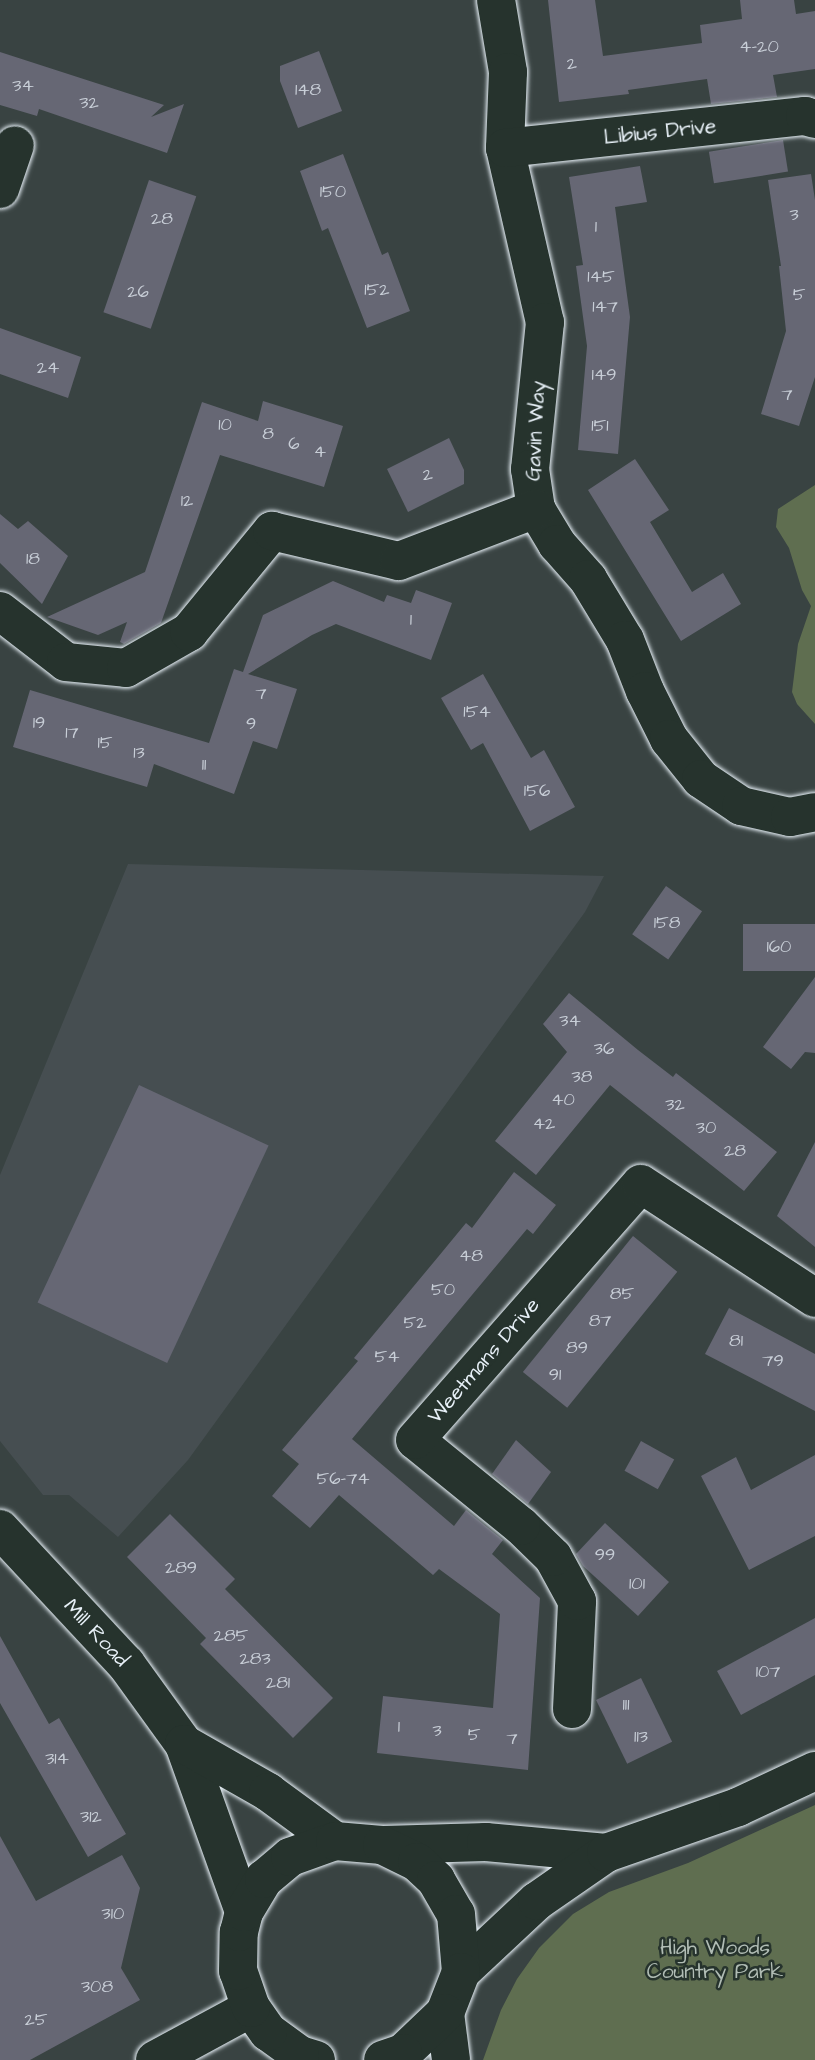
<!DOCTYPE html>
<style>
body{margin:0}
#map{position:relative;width:815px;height:2060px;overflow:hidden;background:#394342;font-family:"Architects Daughter",sans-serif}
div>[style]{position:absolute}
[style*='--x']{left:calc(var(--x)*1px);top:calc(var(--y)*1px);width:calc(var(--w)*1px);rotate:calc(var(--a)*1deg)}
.built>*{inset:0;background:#464e51}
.green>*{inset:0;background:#5f6e50}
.building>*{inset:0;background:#666774;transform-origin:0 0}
.roads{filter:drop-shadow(0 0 2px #e8f1f8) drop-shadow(0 0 2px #e8f1f8)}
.minor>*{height:38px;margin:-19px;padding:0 19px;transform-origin:19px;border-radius:19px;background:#26332d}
span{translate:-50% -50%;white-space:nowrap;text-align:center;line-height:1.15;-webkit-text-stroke:5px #26332d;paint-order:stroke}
.number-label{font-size:18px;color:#c8ced7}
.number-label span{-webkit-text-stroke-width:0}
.street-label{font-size:21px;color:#e8f1f8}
.park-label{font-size:21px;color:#b1bdb5}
</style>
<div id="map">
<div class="built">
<div style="clip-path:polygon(128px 864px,604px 876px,585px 912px,188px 1460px,118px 1537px,69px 1495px,43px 1495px,0 1441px,0 1175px)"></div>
</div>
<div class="green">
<div style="clip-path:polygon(815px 485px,815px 724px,797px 704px,792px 692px,798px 644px,811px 606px,802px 590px,789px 548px,776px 527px,778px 509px)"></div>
<div style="clip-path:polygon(815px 1805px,815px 2060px,483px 2060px,501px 2010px,517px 1979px,539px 1948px,573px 1914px,609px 1892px,688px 1863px)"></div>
</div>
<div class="building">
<div style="clip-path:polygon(548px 0,595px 0,603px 56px,702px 43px,700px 25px,742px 19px,740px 0,794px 0,796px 14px,815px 11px,815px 69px,773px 75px,777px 97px,711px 104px,707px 79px,628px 90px,629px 94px,559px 102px)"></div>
<div style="clip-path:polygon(319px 51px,342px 111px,298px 128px,280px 81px,280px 66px)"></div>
<div style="clip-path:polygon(0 52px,164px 105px,151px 117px,184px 104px,167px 153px,39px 109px,37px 116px,0 105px)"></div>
<div style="left:783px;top:140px;width:32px;height:75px;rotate:81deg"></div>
<div style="clip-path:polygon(343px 154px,382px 255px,388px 252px,410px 311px,367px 328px,328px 228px,322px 231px,300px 171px)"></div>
<div style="clip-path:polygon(640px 166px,647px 202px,615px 207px,630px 317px,618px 454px,578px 450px,587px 346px,576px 266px,583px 265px,569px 177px)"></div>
<div style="clip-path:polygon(811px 174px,815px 200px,815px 377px,799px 426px,761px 414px,786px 331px,779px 266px,781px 266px,768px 180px)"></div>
<div style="left:149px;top:180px;width:50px;height:140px;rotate:19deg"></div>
<div style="clip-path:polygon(0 328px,81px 357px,68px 398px,0 374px)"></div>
<div style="clip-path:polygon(263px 401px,343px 426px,324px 487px,220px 455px,161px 623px,124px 644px,120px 642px,127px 622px,98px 635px,47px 617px,145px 572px,202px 402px,258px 421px)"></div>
<div style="clip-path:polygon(449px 438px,464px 470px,464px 484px,408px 512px,387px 469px)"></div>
<div style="clip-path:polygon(635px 459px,669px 510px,650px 522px,692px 592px,723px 573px,741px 604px,681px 641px,588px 490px)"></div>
<div style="clip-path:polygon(0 514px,18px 529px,28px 521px,68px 556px,42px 604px,0 563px)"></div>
<div style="clip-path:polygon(333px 581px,384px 602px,387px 595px,411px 603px,416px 590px,452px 603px,431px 660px,336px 624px,312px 635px,248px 674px,297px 689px,277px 749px,253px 741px,234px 794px,154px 764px,147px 787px,13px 747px,30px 690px,209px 743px,234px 669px,243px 672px,263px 615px)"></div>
<div style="clip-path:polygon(483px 674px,531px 758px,544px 750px,575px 807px,530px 831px,483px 743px,471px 750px,441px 698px)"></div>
<div style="left:666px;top:886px;width:44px;height:59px;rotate:35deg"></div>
<div style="left:743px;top:924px;width:72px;height:47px"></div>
<div style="clip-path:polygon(815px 977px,815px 1053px,805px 1052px,791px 1069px,763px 1047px)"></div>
<div style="clip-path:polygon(569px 993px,638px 1050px,673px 1077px,676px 1073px,777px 1152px,744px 1191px,610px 1085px,536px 1175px,495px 1141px,567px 1052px,543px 1024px)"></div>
<div style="left:139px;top:1085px;width:143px;height:240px;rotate:25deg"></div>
<div style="clip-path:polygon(815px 1142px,815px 1247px,777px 1216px)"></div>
<div style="clip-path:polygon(514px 1172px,556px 1205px,533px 1234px,527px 1229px,352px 1439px,454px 1526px,466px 1510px,503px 1540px,492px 1554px,540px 1598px,528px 1770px,377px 1753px,383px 1696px,493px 1708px,500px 1614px,439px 1569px,433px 1575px,339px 1495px,310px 1528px,272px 1496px,299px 1464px,282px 1450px,358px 1361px,354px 1358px,438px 1257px,466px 1223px,472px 1228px)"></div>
<div style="left:633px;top:1236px;width:57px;height:175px;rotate:39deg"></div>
<div style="clip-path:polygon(729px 1308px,815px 1354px,815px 1411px,705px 1354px)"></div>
<div style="clip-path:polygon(516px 1440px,551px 1472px,528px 1504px,492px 1474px)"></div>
<div style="left:641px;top:1441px;width:38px;height:34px;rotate:29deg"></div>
<div style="clip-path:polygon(815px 1455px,815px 1536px,749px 1570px,701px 1476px,736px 1457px,751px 1490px)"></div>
<div style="clip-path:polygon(170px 1514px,235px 1579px,225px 1589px,333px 1698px,293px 1738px,200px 1644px,206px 1638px,127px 1557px)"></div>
<div style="clip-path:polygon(605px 1523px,669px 1582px,638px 1616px,583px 1566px,576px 1554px)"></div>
<div style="clip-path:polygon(815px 1618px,815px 1675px,741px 1715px,717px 1671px)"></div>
<div style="clip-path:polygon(0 1636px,49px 1724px,59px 1718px,126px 1834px,88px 1857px,0 1703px)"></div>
<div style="left:641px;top:1678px;width:71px;height:50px;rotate:64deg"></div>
<div style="clip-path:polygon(0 1836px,36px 1901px,122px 1855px,140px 1888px,121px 1968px,140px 2000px,30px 2060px,0 2060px)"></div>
</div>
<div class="roads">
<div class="minor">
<div style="--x:496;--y:0;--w:73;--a:80.5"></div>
<div style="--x:508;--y:72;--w:76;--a:92.3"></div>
<div style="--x:505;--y:148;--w:179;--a:77.1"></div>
<div style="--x:545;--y:322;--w:148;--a:95.8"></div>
<div style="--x:530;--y:469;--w:40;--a:81.5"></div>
<div style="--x:536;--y:509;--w:41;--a:59"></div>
<div style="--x:557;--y:544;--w:47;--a:48.5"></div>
<div style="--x:588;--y:579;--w:71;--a:58.8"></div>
<div style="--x:625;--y:640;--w:55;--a:68.6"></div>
<div style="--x:645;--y:691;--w:54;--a:63.4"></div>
<div style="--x:669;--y:739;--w:51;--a:51.3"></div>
<div style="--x:701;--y:779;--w:48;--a:34"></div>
<div style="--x:741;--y:806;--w:50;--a:12.7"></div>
<div style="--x:790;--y:817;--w:25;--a:-11"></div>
<div style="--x:505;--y:148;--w:302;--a:-6.1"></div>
<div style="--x:805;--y:116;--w:10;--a:17"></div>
<div style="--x:0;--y:189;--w:46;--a:-71.2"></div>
<div style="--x:0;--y:611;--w:83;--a:37.7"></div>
<div style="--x:66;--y:662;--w:60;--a:5.7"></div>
<div style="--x:126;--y:668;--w:73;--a:-29.7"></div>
<div style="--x:189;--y:632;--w:131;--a:-50.6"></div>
<div style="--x:272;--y:531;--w:130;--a:13.3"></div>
<div style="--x:399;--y:561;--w:147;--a:-20.8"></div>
<div style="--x:0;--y:1529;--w:185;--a:47"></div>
<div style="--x:126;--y:1664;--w:99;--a:54.1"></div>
<div style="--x:184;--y:1744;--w:178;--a:70.3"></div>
<div style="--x:572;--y:1709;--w:108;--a:-87.3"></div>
<div style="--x:577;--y:1601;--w:50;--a:-118.6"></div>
<div style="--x:553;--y:1557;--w:45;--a:-135.9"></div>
<div style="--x:521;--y:1526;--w:136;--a:-140.9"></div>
<div style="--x:415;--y:1440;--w:341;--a:-48.6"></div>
<div style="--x:641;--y:1184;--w:208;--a:33.2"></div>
<div style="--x:184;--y:1744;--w:97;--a:29.7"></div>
<div style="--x:268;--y:1792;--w:83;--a:36.2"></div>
<div style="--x:384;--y:1845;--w:102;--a:-1.7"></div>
<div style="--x:486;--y:1842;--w:121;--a:5.2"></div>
<div style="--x:461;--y:1972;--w:104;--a:-43.1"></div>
<div style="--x:537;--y:1901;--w:84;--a:-34.8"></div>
<div style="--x:606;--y:1853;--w:140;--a:-19.2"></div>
<div style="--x:738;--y:1807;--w:85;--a:-25.1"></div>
<div style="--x:445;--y:2013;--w:47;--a:82.7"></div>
<div style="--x:155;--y:2060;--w:109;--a:-28.4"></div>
<div style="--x:316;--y:2060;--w:17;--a:-163"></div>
<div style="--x:300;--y:2055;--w:39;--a:-144"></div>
<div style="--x:268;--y:2032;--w:29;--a:-125"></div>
<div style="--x:251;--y:2008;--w:39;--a:-109"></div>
<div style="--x:238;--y:1971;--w:39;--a:-89"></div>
<div style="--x:239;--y:1932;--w:21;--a:-76"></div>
<div style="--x:244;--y:1912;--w:39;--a:-59"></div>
<div style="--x:264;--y:1879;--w:34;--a:-40"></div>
<div style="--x:290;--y:1857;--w:48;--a:-19.6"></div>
<div style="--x:335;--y:1841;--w:47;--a:4.9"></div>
<div style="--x:382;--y:1845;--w:39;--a:26"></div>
<div style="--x:417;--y:1862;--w:26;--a:43"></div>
<div style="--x:436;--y:1880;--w:39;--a:60"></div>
<div style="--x:456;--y:1914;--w:58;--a:85.1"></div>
<div style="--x:461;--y:1972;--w:44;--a:111.3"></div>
<div style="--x:445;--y:2013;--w:58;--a:136.4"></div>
<div style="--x:403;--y:2053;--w:21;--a:161"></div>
</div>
</div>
<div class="number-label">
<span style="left:759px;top:47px">4-20</span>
<span style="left:572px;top:64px">2</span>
<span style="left:23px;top:86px">34</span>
<span style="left:308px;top:90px">148</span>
<span style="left:89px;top:103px">32</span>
<span style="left:333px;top:192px">150</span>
<span style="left:794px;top:215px">3</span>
<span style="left:162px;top:219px">28</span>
<span style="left:596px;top:227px">1</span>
<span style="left:601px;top:277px">145</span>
<span style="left:377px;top:290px">152</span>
<span style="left:138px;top:292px">26</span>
<span style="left:799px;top:295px">5</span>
<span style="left:605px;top:307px">147</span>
<span style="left:48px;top:368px">24</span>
<span style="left:604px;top:375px">149</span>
<span style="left:787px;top:395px">7</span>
<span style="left:225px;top:425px">10</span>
<span style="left:600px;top:426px">151</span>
<span style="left:268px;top:434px">8</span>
<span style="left:294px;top:444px">6</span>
<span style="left:320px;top:452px">4</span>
<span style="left:428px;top:475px">2</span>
<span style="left:187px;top:501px">12</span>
<span style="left:33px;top:559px">18</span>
<span style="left:411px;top:620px">1</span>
<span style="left:261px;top:694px">7</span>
<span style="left:477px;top:712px">154</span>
<span style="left:39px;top:723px">19</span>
<span style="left:251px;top:724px">9</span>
<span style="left:72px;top:733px">17</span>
<span style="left:105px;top:743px">15</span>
<span style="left:139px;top:753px">13</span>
<span style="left:204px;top:765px">11</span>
<span style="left:537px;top:791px">156</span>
<span style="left:667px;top:923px">158</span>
<span style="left:779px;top:947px">160</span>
<span style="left:570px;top:1021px">34</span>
<span style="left:604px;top:1049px">36</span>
<span style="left:582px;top:1077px">38</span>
<span style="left:563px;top:1100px">40</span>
<span style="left:675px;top:1105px">32</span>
<span style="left:544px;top:1124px">42</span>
<span style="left:706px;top:1128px">30</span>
<span style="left:735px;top:1151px">28</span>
<span style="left:471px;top:1256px">48</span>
<span style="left:443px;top:1290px">50</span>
<span style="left:622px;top:1294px">85</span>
<span style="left:600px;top:1321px">87</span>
<span style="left:415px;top:1323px">52</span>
<span style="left:736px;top:1341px">81</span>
<span style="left:577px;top:1348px">89</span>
<span style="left:387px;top:1357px">54</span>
<span style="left:773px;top:1361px">79</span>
<span style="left:555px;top:1375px">91</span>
<span style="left:343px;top:1479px">56-74</span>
<span style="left:605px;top:1555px">99</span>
<span style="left:181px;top:1568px">289</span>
<span style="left:637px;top:1584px">101</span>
<span style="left:231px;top:1636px">285</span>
<span style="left:255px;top:1659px">283</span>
<span style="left:768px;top:1672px">107</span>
<span style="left:278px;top:1683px">281</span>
<span style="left:626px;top:1705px">111</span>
<span style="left:399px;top:1727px">1</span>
<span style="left:437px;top:1731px">3</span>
<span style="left:474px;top:1735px">5</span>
<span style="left:641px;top:1737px">113</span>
<span style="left:512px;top:1739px">7</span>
<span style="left:57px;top:1759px">314</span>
<span style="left:91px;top:1817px">312</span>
<span style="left:113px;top:1914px">310</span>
<span style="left:97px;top:1987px">308</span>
<span style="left:36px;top:2020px">25</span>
</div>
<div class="street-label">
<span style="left:660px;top:132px;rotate:-6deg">Libius Drive</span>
<span style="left:536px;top:431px;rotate:-87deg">Gavin Way</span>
<span style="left:484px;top:1361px;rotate:-49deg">Weetmans Drive</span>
<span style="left:96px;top:1633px;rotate:47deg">Mill Road</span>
</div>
<div class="park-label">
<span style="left:715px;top:1960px">High Woods<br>Country Park</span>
</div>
</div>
